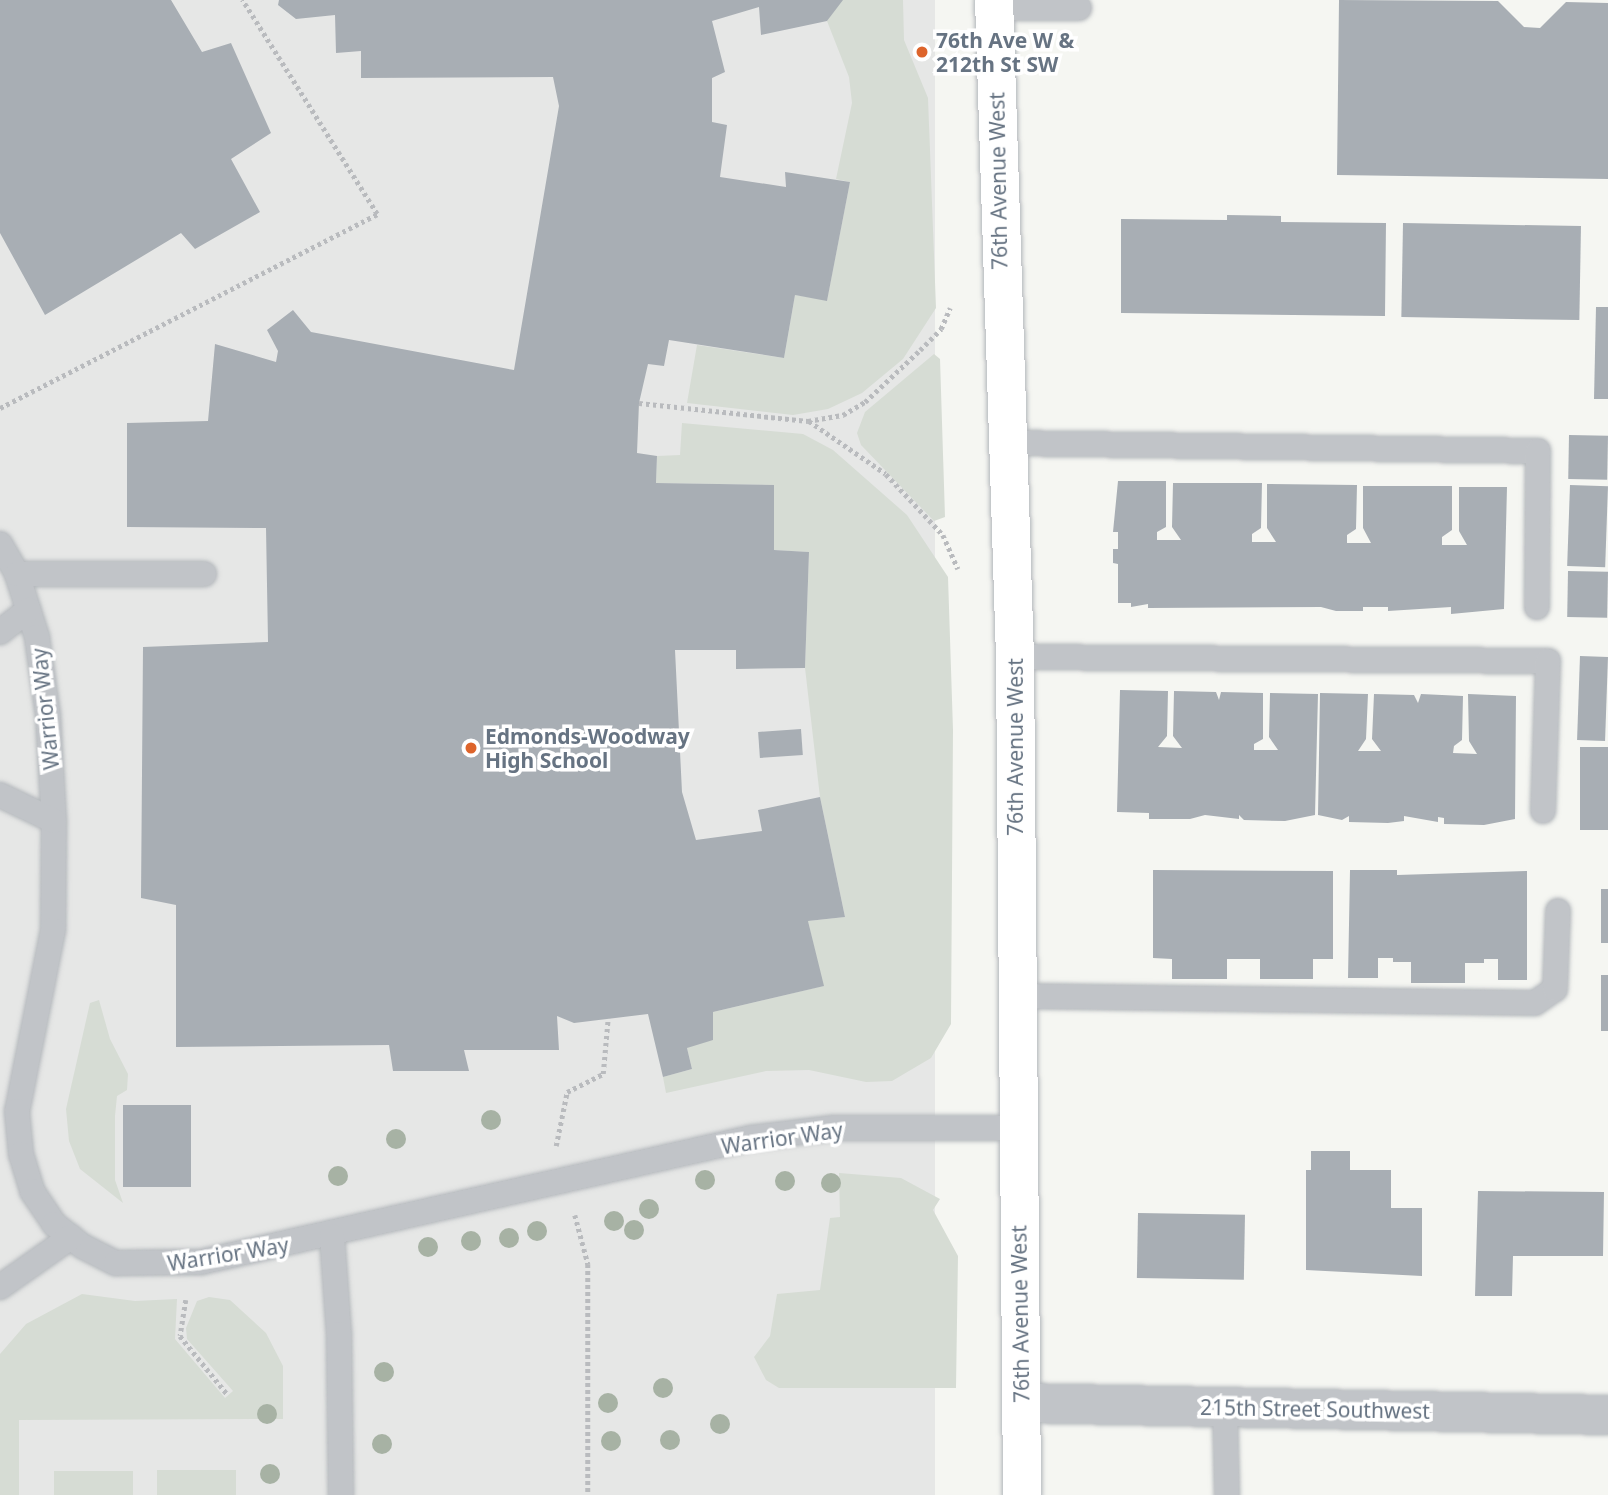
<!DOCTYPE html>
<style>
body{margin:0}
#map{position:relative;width:1608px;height:1495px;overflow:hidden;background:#f5f6f2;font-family:"Noto Sans",sans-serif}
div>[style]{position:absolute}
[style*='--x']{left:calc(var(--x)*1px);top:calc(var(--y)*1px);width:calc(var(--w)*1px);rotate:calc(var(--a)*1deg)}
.built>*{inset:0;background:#e6e7e6;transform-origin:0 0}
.green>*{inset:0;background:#d6dcd4;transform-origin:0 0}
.building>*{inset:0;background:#a8aeb4;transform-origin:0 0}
.path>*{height:4.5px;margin-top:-2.25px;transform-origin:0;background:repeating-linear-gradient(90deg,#b9bbbe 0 3.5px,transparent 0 7px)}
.roads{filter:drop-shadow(0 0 2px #b4b8bc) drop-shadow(0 0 2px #b4b8bc)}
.lane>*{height:24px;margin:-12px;padding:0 12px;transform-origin:12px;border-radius:12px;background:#c1c4c8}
.street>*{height:38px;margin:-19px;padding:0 19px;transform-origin:19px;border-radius:19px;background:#c1c4c8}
.secondary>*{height:38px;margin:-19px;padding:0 19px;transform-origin:19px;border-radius:19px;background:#fff}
.trees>*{width:20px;height:20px;margin:-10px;border-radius:50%;background:#a7b2a4}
.dots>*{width:19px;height:19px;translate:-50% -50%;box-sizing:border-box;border:4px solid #fff;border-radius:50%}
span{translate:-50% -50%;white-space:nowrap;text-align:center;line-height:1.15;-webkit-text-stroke:7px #fff;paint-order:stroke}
.poi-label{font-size:21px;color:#667382;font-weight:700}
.left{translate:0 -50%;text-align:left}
.street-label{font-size:21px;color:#667382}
</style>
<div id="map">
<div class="built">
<div style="left:0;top:0;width:935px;height:1495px"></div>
</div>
<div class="green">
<div style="clip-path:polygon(841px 0,903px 0,904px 40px,928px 98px,936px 308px,903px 359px,862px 393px,828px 409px,793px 415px,687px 403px,697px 345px,784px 358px,795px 295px,827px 300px,850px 182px,836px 179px,852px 103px,849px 77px,827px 21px)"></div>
<div style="clip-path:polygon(934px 354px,940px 359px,945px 517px,934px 521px,861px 445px,857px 433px,865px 412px)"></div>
<div style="clip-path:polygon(682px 423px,803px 434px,833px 450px,907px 515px,948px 577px,953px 730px,951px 1024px,931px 1058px,892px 1081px,866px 1082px,809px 1070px,766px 1071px,666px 1093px,663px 1077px,692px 1069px,687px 1048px,713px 1012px,823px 986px,808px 921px,845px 917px,820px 797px,805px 668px,809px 552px,774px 550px,774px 485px,656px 483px,657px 456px,680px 455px)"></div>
<div style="clip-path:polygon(99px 1000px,110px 1039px,128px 1074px,127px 1090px,117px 1096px,115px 1116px,115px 1180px,123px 1203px,80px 1169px,69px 1141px,66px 1109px,90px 1003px)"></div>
<div style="clip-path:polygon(839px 1173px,901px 1178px,940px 1199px,933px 1210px,958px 1256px,956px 1388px,779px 1388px,766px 1380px,754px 1357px,770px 1336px,777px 1294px,820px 1290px,830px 1218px,840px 1217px)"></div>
<div style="clip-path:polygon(82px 1294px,135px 1301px,177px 1299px,175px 1339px,225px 1398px,233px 1391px,187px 1339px,186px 1328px,197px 1301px,209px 1297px,230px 1300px,266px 1333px,283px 1366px,283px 1419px,19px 1420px,19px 1495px,0 1495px,0 1354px,26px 1324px)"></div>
<div style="left:236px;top:1470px;width:25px;height:79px;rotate:90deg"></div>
<div style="left:54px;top:1471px;width:79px;height:24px"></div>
</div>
<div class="building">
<div style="clip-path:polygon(0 0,171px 0,202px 52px,231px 43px,271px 133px,231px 159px,260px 212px,195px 249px,181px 233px,45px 315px,0 233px)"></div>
<div style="clip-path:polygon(279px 0,843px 0,827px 21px,761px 35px,759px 7px,712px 21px,725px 72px,712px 78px,712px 122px,727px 125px,720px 177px,786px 187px,785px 172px,850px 182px,827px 301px,795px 295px,784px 358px,669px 340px,664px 366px,648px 364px,639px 403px,637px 453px,657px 456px,656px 483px,774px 485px,774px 550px,809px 552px,805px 668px,736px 669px,736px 650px,675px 650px,682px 792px,696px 840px,762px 831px,758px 810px,820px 797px,845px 917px,808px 921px,824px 986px,713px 1012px,713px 1040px,687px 1048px,692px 1069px,663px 1077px,648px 1014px,574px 1023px,557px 1016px,559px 1050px,464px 1050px,469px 1071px,393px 1071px,389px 1045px,176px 1047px,176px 905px,141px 898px,143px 647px,268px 642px,266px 528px,127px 527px,127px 423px,208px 421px,215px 344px,276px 362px,278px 351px,267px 330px,293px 310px,311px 332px,514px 370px,559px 106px,553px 77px,361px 78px,361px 51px,336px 53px,335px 15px,296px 19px,278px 5px)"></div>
<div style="clip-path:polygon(1339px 0,1498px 1px,1524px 27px,1540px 28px,1566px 2px,1608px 3px,1608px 179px,1337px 175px)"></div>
<div style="clip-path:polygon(1227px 215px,1281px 216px,1281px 222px,1386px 223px,1385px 316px,1121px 313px,1121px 219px,1227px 220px)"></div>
<div style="left:1403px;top:223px;width:178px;height:94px;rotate:1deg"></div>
<div style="clip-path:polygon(1596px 307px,1608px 307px,1608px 399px,1594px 399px)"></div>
<div style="left:1569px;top:435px;width:39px;height:44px;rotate:1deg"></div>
<div style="clip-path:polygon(1118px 481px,1166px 481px,1166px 527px,1157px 532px,1157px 540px,1181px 540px,1172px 527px,1173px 483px,1262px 483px,1261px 528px,1252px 534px,1252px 542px,1276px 542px,1267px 528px,1267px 484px,1357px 485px,1356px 529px,1347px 535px,1347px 543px,1371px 543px,1363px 528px,1363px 486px,1452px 486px,1452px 530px,1442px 537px,1442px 545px,1467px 545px,1459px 531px,1459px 487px,1507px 487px,1504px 609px,1451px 614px,1451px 607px,1388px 611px,1388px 607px,1363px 607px,1363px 611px,1336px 611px,1321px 607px,1148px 608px,1148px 604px,1131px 607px,1131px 603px,1118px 603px,1118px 564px,1113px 563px,1113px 549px,1118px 549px,1118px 532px,1113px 532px)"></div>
<div style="left:1570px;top:485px;width:38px;height:81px;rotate:2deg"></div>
<div style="left:1568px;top:571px;width:40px;height:46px;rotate:1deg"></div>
<div style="left:1580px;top:656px;width:28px;height:84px;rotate:2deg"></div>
<div style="clip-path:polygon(1120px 690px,1168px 691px,1167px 736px,1158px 747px,1182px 748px,1173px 736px,1174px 691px,1216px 692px,1219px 700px,1221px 692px,1263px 693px,1263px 739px,1254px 744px,1254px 750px,1278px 750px,1269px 737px,1270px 693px,1318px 694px,1315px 815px,1285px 821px,1244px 820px,1239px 815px,1239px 819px,1205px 815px,1190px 819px,1149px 819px,1149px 813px,1117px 812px)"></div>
<div style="clip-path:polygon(1320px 693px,1368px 694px,1366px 739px,1358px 751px,1381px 751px,1372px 739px,1374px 694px,1414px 695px,1418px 703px,1421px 694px,1463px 696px,1462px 740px,1454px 746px,1453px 753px,1477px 754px,1469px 741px,1468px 694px,1516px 696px,1515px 819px,1484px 825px,1444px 824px,1444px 818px,1438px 817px,1438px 822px,1404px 816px,1404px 821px,1388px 823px,1349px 822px,1349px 816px,1342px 820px,1318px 815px)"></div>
<div style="left:801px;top:729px;width:26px;height:43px;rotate:86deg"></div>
<div style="left:1580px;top:747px;width:28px;height:83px"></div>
<div style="clip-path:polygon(1153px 870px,1333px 871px,1333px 959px,1313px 959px,1313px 979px,1260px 979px,1260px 959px,1227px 959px,1227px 979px,1172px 979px,1172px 959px,1153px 958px)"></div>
<div style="clip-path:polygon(1350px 870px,1397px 870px,1397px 875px,1527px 871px,1527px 980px,1498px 980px,1498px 959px,1484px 959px,1484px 963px,1465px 963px,1465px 983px,1411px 983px,1411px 962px,1393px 962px,1393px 958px,1378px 958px,1378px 978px,1348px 978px)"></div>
<div style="left:1601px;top:889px;width:7px;height:54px"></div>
<div style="left:1601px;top:975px;width:7px;height:56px"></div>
<div style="left:123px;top:1105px;width:68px;height:82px"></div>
<div style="clip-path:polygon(1311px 1151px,1350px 1151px,1350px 1170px,1391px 1170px,1391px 1208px,1422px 1208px,1422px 1276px,1306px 1270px,1306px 1170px,1311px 1170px)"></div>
<div style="clip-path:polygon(1478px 1191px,1604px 1192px,1603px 1256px,1513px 1256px,1512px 1296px,1475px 1296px)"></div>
<div style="left:1138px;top:1213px;width:107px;height:65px;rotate:1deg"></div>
</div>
<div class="path">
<div style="--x:639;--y:403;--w:170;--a:6.1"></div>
<div style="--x:808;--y:421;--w:36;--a:-10"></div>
<div style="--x:843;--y:415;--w:26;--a:-31"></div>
<div style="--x:865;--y:402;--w:76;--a:-43.4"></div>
<div style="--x:920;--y:350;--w:30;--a:-45"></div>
<div style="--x:941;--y:329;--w:23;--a:-67"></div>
<div style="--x:0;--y:408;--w:424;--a:-27.2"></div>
<div style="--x:377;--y:214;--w:253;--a:-122.2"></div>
<div style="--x:809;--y:421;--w:93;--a:34.5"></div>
<div style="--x:886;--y:474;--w:83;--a:46.9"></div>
<div style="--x:943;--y:535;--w:37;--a:66"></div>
<div style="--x:556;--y:1146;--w:55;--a:-78.5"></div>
<div style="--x:567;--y:1092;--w:40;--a:-26.6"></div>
<div style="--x:603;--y:1074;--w:56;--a:-84.9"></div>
<div style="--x:575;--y:1215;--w:51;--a:75.1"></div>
<div style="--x:588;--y:1264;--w:231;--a:90"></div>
<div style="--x:186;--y:1300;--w:36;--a:99"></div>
<div style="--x:180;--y:1336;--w:76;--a:50.9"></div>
</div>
<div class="roads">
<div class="lane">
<div style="--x:994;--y:8;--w:85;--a:0"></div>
<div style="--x:1008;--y:443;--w:530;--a:0.86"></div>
<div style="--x:1538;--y:451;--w:156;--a:90.4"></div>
<div style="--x:0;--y:544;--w:34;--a:60"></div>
<div style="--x:17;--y:574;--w:66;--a:72.4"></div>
<div style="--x:37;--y:637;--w:79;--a:82"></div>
<div style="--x:48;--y:715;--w:106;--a:86.8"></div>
<div style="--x:54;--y:821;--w:109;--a:90.5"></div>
<div style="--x:53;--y:930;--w:185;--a:101.2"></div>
<div style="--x:17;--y:1111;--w:43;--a:84.7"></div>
<div style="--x:21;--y:1154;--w:39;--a:73"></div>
<div style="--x:32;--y:1191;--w:40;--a:56"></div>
<div style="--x:54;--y:1224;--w:36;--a:38"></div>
<div style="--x:82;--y:1246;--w:38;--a:27"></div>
<div style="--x:116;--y:1263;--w:85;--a:-0.7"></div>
<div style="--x:201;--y:1262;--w:564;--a:-12.71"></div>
<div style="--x:751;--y:1138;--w:83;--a:-7"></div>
<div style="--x:833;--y:1128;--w:185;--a:0"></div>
<div style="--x:17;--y:574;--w:187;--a:0"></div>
<div style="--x:0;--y:632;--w:36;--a:-38"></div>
<div style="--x:1015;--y:657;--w:533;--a:0.43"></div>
<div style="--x:1548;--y:661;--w:150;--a:91.9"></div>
<div style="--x:0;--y:795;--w:60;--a:25.7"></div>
<div style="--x:1017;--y:996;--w:518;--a:0.77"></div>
<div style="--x:1535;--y:1003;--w:24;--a:-35"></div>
<div style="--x:1555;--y:989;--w:78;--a:-87.8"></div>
<div style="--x:332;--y:1236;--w:98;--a:85.9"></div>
<div style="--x:339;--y:1334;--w:161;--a:89.3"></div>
<div style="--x:0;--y:1287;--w:87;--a:-35.2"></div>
<div style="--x:1225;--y:1407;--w:88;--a:88.7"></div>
</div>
<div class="street">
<div style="--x:1021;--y:1403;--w:587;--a:1.17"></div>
</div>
<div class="secondary">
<div style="--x:994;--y:0;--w:657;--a:88.17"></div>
<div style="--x:1015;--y:657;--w:838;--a:89.52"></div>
</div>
</div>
<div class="trees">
<div style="left:491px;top:1120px"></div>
<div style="left:396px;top:1139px"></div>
<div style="left:338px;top:1176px"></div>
<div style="left:705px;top:1180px"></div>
<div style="left:785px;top:1181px"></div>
<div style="left:831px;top:1183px"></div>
<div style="left:649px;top:1209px"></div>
<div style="left:614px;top:1221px"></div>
<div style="left:634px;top:1230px"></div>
<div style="left:537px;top:1231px"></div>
<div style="left:509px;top:1238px"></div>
<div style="left:471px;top:1241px"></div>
<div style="left:428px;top:1247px"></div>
<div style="left:384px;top:1372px"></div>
<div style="left:663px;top:1388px"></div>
<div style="left:608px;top:1403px"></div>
<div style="left:267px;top:1414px"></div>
<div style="left:720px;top:1424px"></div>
<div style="left:670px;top:1440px"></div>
<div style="left:611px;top:1441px"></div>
<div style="left:382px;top:1444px"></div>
<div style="left:270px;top:1474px"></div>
</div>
<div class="dots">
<div style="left:922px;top:52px;background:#dd642b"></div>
<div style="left:471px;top:748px;background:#dd642b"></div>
</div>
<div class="poi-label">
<span class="left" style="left:936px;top:52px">76th Ave W &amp;<br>212th St SW</span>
<span class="left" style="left:485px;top:748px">Edmonds-Woodway<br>High School</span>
</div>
<div class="street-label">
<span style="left:998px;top:181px;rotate:-91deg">76th Avenue West</span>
<span style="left:45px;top:709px;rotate:-96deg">Warrior Way</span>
<span style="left:1015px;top:747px;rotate:-90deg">76th Avenue West</span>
<span style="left:782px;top:1138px;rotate:-8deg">Warrior Way</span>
<span style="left:228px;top:1254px;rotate:-9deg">Warrior Way</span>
<span style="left:1020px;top:1314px;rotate:-91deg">76th Avenue West</span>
<span style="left:1315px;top:1409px;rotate:1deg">215th Street Southwest</span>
</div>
</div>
